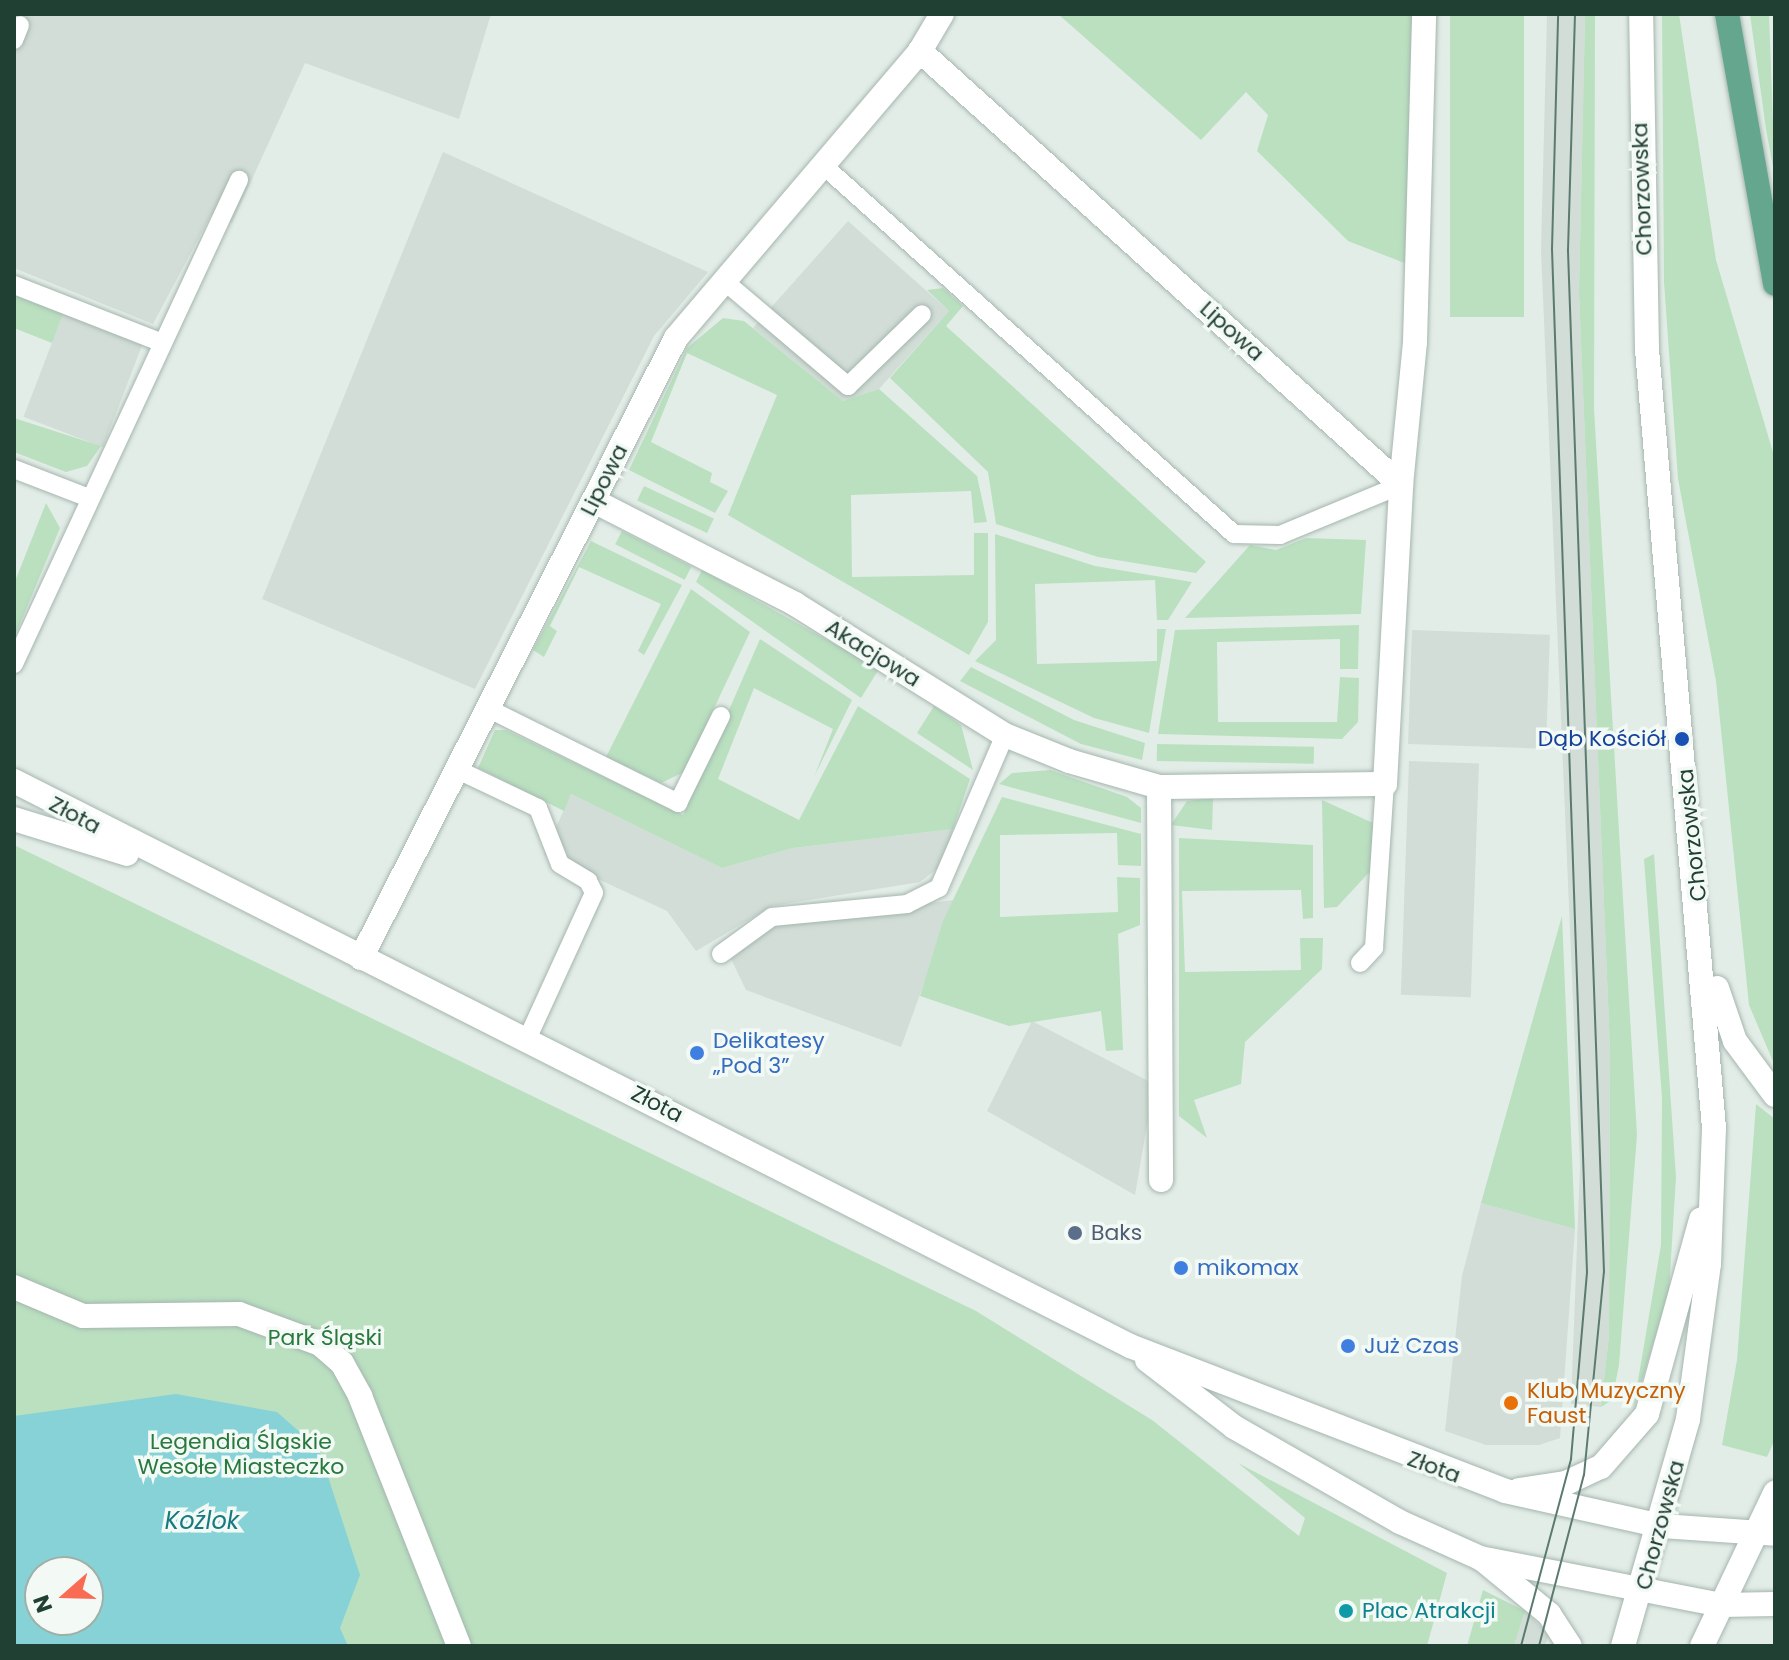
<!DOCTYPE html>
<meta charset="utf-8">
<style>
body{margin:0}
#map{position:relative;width:1789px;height:1660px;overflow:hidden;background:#e3ede7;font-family:Poppins,sans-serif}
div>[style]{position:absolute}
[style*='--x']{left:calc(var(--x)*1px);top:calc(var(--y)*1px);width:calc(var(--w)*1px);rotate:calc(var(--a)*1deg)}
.built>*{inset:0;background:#d1ddd6;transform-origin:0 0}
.green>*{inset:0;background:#bae0c0;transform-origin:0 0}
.water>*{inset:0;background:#87d2d6}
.roads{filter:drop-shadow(0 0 2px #a5b6ae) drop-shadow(0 0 2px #a5b6ae)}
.lane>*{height:18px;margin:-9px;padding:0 9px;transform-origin:9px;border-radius:9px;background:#fff}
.street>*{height:24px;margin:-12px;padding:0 12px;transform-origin:12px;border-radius:12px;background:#fff}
.secondary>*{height:24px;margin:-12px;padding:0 12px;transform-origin:12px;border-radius:12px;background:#fff}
.primary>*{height:24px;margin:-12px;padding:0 12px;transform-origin:12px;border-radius:12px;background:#64a68e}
.tram>*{height:2px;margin:-1px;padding:0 1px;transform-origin:1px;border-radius:1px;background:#5c7b6f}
.dots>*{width:22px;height:22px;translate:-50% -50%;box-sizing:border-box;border:4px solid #f3faf6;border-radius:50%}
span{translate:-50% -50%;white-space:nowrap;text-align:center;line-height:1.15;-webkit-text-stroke:7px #f3faf6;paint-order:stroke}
.street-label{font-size:22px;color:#214034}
.transit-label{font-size:22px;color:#164399}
.right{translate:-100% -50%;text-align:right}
.shop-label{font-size:22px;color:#366cbe}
.left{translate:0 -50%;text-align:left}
.service-label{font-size:22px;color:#4e5e75}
.park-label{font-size:22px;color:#29793f}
.food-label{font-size:22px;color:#c56008}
.culture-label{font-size:22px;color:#0d838f}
.water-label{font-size:24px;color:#177a80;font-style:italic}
.frame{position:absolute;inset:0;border:16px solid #214034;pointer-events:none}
.north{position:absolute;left:24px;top:1556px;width:80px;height:80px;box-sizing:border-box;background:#f3faf6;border:2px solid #9fb0a8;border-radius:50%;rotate:250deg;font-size:22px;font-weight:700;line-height:32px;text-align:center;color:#214034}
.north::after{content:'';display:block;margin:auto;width:28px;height:36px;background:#fa6b54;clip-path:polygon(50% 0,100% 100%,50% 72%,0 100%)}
</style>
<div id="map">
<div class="built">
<div style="clip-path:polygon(14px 14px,491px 14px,459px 119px,305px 63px,232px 223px,211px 215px,153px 324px,14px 268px)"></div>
<div style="clip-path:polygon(1547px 14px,1585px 14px,1579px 293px,1610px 1051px,1609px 1335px,1601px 1407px,1571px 1404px,1580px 1165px,1541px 250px)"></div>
<div style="clip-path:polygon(443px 152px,708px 272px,654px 336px,475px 689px,262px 599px)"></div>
<div style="clip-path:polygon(848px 221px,949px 311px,879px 389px,843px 401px,753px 328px)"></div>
<div style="left:63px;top:314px;width:85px;height:110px;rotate:21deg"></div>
<div style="left:1412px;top:630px;width:138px;height:114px;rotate:2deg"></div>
<div style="left:1409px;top:761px;width:70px;height:234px;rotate:2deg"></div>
<div style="clip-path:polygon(571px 794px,722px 868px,793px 848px,953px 829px,943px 864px,920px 882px,772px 906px,696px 951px,667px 911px,544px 854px)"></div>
<div style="clip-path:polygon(954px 900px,901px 1047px,746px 990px,731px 959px,778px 922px)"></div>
<div style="clip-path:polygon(1032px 1021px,1154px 1084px,1135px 1195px,987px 1111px)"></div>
<div style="clip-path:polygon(1481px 1203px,1575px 1229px,1560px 1438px,1539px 1445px,1486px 1445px,1445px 1431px,1462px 1276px)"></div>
<div style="clip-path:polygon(1525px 1611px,1549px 1635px,1545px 1646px,1514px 1646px)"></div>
</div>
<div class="green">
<div style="clip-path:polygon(1058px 14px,1412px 14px,1407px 264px,1348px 241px,1257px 151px,1268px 115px,1246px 92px,1201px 140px)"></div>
<div style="left:1450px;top:14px;width:74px;height:303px"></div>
<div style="clip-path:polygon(1585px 14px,1595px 14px,1594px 409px,1637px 1135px,1619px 1365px,1612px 1400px,1601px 1407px,1609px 1335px,1610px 1051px,1579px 293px)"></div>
<div style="clip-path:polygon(1662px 14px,1679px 14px,1716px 260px,1775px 459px,1775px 1066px,1749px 1005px,1716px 681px,1678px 479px,1664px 282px)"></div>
<div style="clip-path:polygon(1750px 14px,1769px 14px,1775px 178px,1766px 129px)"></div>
<div style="clip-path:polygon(943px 288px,963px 306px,946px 326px,1206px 562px,1196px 573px,1098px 557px,996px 524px,988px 472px,890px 378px,949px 311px,927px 290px)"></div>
<div style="clip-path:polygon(14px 295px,63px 314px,52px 343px,14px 328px)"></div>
<div style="clip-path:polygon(723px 318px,744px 321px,843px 401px,879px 389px,977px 476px,987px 522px,974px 523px,971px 491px,851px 495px,852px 577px,974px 575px,974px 533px,988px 533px,988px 622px,969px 655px,728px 515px,777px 395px,687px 353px,651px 442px,712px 473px,710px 482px,728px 491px,715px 513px,629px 470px,687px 348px)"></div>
<div style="clip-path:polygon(14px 418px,101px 446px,87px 466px,66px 472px,14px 452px)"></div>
<div style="left:644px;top:486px;width:77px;height:16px;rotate:25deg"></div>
<div style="clip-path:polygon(46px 503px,60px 528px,14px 638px,14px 584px)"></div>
<div style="left:622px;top:531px;width:78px;height:15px;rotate:27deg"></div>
<div style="clip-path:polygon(995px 534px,1095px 566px,1192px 582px,1168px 620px,1157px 620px,1155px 580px,1035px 584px,1037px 664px,1157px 661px,1157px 629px,1166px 629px,1149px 733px,1094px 718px,975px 661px,996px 640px)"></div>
<div style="clip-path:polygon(1306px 538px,1366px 540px,1361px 614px,1185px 618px,1250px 545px,1276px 550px)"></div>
<div style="clip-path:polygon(591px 541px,682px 585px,644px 655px,638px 651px,661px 604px,579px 567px,550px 626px,557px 631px,544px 657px,533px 650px)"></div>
<div style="clip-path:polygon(702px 570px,879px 669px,861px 698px,696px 582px)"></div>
<div style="clip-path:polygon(691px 589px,750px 632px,684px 772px,661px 783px,606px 757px)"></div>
<div style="clip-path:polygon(1359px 625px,1358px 669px,1340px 669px,1340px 639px,1217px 642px,1218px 722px,1337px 722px,1340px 677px,1359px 678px,1358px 722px,1342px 739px,1158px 734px,1175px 630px)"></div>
<div style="clip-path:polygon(760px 639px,852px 700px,814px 777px,833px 729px,754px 688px,718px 779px,799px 820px,858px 706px,970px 779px,953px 829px,793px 848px,722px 868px,571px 794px,564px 811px,478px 768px,495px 730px,506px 730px,683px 815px)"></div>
<div style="clip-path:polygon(971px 667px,1074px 720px,1145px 743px,1142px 760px,1081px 744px,960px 681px)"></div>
<div style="clip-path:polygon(934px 706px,961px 725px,973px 770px,917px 733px)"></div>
<div style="left:1157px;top:744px;width:157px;height:17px;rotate:1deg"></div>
<div style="clip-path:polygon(1050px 770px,1127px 797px,1141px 808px,1141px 823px,999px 784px,1012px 773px)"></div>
<div style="clip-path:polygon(1002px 797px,1141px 834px,1141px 866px,1118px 865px,1117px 833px,1000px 835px,1000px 917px,1118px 912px,1117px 877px,1140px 878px,1140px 925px,1118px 934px,1123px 1050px,1106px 1051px,1101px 1011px,1009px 1026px,920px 996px,943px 921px)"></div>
<div style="clip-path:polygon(1213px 798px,1212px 830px,1171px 825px,1187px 801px)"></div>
<div style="clip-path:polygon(1322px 800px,1373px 823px,1375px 866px,1337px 907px,1324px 908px)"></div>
<div style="clip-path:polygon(1179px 838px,1313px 845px,1313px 918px,1303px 919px,1301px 890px,1182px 891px,1185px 972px,1301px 970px,1300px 938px,1323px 938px,1322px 969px,1245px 1042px,1241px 1084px,1194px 1100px,1207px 1138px,1179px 1116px)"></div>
<div style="clip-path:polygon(evenodd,14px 845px,976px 1311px,1152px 1420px,1299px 1536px,1305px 1518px,1238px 1463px,1447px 1573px,1427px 1646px,14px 1646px,14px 845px,40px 1572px,88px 1572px,88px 1620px,40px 1620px,40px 1572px)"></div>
<div style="clip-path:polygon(1654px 854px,1676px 1177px,1669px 1291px,1633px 1410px,1661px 1245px,1662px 1098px,1644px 859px)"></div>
<div style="clip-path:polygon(1562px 916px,1575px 1229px,1481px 1203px)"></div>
<div style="clip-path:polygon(1756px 1104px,1775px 1119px,1775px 1439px,1767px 1457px,1722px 1445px,1737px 1360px)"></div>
<div style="clip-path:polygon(1483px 1590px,1525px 1611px,1514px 1646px,1467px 1646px)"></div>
</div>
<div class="water">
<div style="clip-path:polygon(evenodd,176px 1394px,277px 1412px,319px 1449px,360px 1575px,340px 1628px,348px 1646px,14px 1646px,14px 1416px,176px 1394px,40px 1572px,88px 1572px,88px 1620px,40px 1620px,40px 1572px)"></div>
</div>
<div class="roads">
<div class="lane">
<div style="--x:14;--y:40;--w:16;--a:-68"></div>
<div style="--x:824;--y:166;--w:551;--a:41.91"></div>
<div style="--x:1234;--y:534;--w:46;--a:1.2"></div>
<div style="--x:1280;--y:535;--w:131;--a:-22.5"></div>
<div style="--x:723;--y:280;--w:164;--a:40.3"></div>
<div style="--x:848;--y:386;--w:103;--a:-44.2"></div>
<div style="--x:14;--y:285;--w:157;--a:21.3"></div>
<div style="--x:14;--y:469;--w:80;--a:21.1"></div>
<div style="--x:14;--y:664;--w:534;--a:-65.07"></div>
<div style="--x:485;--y:707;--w:216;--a:26.4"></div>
<div style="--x:678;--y:803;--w:97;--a:-63.7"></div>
<div style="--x:456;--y:769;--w:91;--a:25.4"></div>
<div style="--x:538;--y:808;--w:60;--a:68.6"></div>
<div style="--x:560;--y:864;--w:33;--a:31"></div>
<div style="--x:588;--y:881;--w:13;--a:63"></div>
<div style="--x:594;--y:893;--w:158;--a:114.6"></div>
<div style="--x:721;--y:954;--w:63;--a:-36"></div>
<div style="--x:772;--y:917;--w:136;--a:-5.5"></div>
<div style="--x:907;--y:904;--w:36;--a:-27"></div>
<div style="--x:939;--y:888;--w:167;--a:-66.7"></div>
<div style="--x:1360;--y:963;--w:21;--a:-47"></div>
<div style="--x:1374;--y:948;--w:164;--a:-86.2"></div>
</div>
<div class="street">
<div style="--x:1401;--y:485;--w:144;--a:-84.4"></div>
<div style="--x:1415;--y:342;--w:328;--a:-88.4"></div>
<div style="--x:594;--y:501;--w:226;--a:27.1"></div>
<div style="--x:795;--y:604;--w:248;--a:32"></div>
<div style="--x:1005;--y:735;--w:69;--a:22.1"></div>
<div style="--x:1069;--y:761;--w:94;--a:16.1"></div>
<div style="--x:1159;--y:787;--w:226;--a:-0.8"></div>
<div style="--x:1385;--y:784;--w:299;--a:-86.9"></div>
<div style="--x:1401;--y:485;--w:648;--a:-137.94"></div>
<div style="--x:1159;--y:787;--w:393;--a:89.7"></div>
<div style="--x:361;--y:958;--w:695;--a:-63.07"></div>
<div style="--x:676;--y:338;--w:377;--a:-49.6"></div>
<div style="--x:920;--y:51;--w:43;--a:-59.3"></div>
<div style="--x:14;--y:1287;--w:75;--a:22.8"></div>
<div style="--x:83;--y:1316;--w:156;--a:-0.7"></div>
<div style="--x:239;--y:1314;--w:86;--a:20.3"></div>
<div style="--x:320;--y:1344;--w:29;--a:41"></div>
<div style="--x:342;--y:1363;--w:38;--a:61"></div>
<div style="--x:360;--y:1396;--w:269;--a:68.4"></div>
</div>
<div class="secondary">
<div style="--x:14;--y:781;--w:1251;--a:26.85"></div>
<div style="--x:1130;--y:1346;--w:402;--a:21.1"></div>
<div style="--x:1505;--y:1491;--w:161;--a:12.6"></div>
<div style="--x:1662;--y:1526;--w:113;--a:4"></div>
<div style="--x:14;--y:819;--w:118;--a:17.2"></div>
<div style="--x:1717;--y:988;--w:56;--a:71.2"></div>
<div style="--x:1735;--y:1041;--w:67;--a:53.5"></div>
<div style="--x:1147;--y:1360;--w:110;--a:37.6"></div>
<div style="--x:1234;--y:1427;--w:191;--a:29.8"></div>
<div style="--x:1400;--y:1522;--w:88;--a:24.2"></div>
<div style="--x:1480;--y:1558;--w:246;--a:11"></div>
<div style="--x:1721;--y:1605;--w:54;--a:-1.1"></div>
<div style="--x:1519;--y:1490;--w:48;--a:-8.5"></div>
<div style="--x:1566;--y:1483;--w:38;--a:-25"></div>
<div style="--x:1601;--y:1467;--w:70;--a:-49"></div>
<div style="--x:1647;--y:1414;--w:202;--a:-74.5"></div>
<div style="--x:1482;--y:1559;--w:87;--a:39.4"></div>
<div style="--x:1549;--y:1614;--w:38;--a:57"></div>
<div style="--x:1623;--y:1646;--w:236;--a:-74"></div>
<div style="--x:1688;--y:1419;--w:156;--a:-82.3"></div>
<div style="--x:1709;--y:1264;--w:136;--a:-87.9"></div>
<div style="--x:1714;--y:1128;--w:782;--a:-94.92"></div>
<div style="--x:1647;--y:349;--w:335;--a:-91"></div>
<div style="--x:1702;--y:1646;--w:170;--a:-64.5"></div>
</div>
<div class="primary">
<div style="--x:1727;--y:14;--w:274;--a:79.9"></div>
</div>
</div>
<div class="tram">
<div style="--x:1521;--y:1646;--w:194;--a:-75"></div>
<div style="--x:1571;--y:1459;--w:188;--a:-85.1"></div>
<div style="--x:1587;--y:1272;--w:1024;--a:-91.96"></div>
<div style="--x:1552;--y:249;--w:235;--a:-88.5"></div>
<div style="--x:1539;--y:1646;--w:177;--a:-75.3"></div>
<div style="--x:1584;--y:1475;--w:204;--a:-84.4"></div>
<div style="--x:1604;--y:1272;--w:1023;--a:-92.02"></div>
<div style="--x:1568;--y:250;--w:236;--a:-88.3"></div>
</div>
<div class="dots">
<div style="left:1682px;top:739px;background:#1a4fb4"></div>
<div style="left:697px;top:1053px;background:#3f7fe0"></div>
<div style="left:1075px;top:1233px;background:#5c6f8a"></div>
<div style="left:1181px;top:1268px;background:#3f7fe0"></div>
<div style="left:1348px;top:1346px;background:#3f7fe0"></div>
<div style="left:1511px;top:1403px;background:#e8710a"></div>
<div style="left:1346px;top:1611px;background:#0f9aa8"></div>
</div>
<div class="street-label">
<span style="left:1642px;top:189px;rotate:-92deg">Chorzowska</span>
<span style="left:1232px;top:331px;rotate:42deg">Lipowa</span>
<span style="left:604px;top:480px;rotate:-63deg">Lipowa</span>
<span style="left:873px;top:653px;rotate:32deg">Akacjowa</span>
<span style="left:75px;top:815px;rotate:28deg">Złota</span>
<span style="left:1692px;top:835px;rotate:-96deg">Chorzowska</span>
<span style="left:657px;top:1104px;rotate:27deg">Złota</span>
<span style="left:1434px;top:1467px;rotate:20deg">Złota</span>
<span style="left:1660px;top:1525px;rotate:-75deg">Chorzowska</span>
</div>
<div class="transit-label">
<span class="right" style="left:1666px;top:739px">Dąb Kościół</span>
</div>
<div class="shop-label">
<span class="left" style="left:713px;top:1053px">Delikatesy<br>„Pod 3”</span>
<span class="left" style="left:1197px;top:1268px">mikomax</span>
<span class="left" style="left:1364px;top:1346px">Już Czas</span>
</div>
<div class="service-label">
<span class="left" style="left:1091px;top:1233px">Baks</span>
</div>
<div class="park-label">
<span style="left:325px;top:1338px">Park Śląski</span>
<span style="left:241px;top:1454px">Legendia Śląskie<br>Wesołe Miasteczko</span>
</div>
<div class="food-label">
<span class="left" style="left:1527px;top:1403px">Klub Muzyczny<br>Faust</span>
</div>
<div class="culture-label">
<span class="left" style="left:1362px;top:1611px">Plac Atrakcji</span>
</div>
<div class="water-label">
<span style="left:202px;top:1521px">Koźlok</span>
</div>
<div class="frame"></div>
<div class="north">N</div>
</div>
